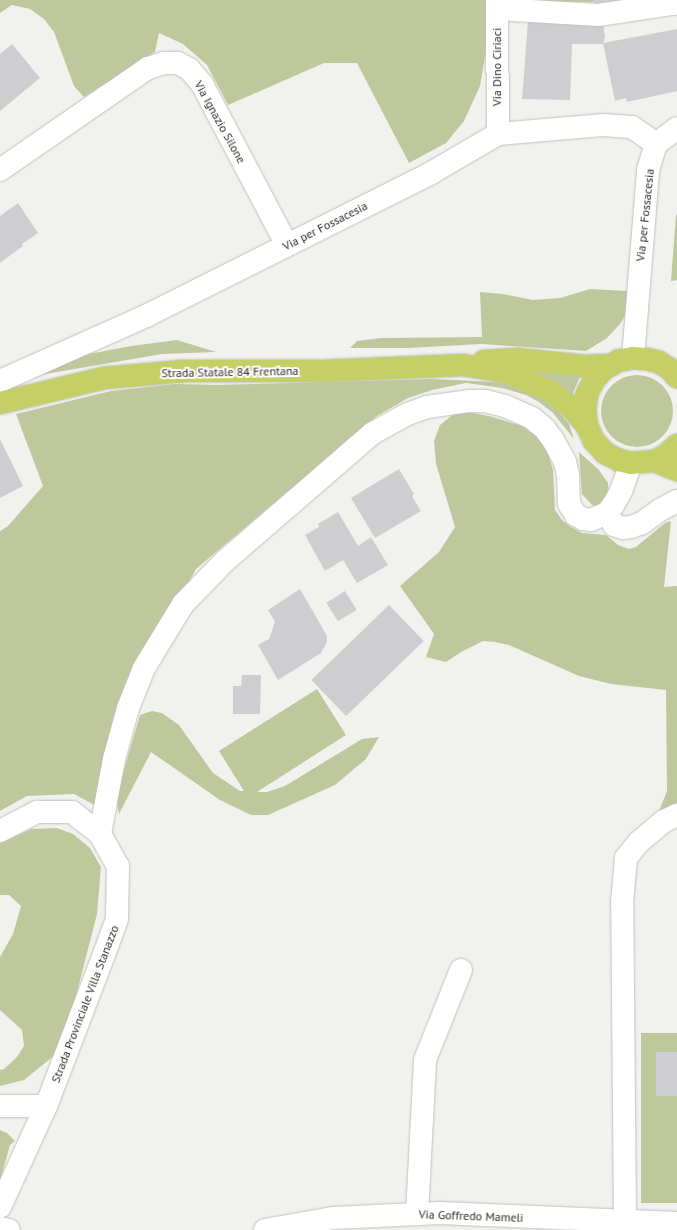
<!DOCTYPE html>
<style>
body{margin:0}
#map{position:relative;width:677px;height:1230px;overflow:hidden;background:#f1f2ee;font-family:"PT Sans",sans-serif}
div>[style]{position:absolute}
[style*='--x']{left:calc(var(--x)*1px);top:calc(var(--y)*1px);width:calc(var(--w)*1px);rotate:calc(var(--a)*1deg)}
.green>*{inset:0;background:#bfc89c;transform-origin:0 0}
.round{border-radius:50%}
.building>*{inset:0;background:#ceced1;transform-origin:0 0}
.roads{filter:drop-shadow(0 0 1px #c0c1bd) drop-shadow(0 0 1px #c0c1bd)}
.minor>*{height:22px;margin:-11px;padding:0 11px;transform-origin:11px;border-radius:11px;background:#fff}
.major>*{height:22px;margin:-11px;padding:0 11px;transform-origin:11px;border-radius:11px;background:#c4cf66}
span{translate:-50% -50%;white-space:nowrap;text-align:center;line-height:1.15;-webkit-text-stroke:4px #fffffe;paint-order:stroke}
.street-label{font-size:12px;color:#282827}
</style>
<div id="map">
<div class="green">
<div style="clip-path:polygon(0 0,487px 0,486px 51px,480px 86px,464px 121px,446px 143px,409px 163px,357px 63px,324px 63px,228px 105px,207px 65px,183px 44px,159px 33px,155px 52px,84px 97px,74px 86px,54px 32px,44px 19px,30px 9px,12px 5px,0 13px)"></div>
<div style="left:514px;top:0;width:80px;height:2px"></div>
<div style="clip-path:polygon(677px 214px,677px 280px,671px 281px,676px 215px)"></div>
<div style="clip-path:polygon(590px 289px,627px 291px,626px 314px,620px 324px,607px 338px,586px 351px,482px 344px,408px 348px,350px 348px,357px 341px,381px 338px,482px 337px,480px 292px,503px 294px,533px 300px,560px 298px)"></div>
<div style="clip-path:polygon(177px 340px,216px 352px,162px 354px,34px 376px,73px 357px,131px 346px)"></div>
<div style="clip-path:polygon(523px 367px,582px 372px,572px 395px,556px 382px)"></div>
<div class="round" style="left:601px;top:375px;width:72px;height:72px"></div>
<div style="clip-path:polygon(431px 379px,497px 382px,515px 387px,539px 397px,557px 409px,569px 424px,574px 439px,553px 413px,539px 402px,526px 395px,502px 388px,466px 383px,432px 390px,408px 398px,377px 416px,196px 569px,142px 666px,96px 806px,74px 794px,27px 796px,0 811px,0 531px,8px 526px,43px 486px,16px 414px,111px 391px,175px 384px,216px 385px)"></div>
<div style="clip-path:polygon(467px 412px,489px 416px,522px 426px,539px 438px,548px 453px,553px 470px,555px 510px,562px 520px,571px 527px,582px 533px,606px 535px,618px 545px,629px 549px,636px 547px,665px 523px,671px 521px,664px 587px,677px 586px,677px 803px,659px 811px,667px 791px,666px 690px,611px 684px,579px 676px,509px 645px,495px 642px,483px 641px,461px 652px,446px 662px,426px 657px,434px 634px,400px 586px,439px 552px,455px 527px,436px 464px,434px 441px,440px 425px,455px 413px)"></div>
<div style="clip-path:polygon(579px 452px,599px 470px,608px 483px,609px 495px,606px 503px,597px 506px,592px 505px,582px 494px)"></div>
<div style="clip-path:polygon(317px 689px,346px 735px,257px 792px,267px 792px,285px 786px,362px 739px,379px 737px,366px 759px,335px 785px,268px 815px,251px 815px,220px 800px,151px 752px,119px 814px,116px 797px,140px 715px,152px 711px,162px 713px,179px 725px,213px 773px,240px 791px,244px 791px,219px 751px)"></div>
<div style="clip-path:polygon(57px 828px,73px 834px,90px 848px,101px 867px,97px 914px,75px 1000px,55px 1055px,24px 1080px,0 1086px,0 1070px,4px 1069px,17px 1057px,24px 1046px,22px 1030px,0 1010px,0 957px,13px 934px,21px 906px,9px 895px,0 895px,0 843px,31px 829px)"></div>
<div style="left:641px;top:1033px;width:36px;height:170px"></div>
<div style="clip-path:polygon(0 1130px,7px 1133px,15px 1141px,10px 1145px,0 1181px)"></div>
</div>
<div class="building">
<div style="clip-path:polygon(594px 0,648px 0,596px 10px)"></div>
<div style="clip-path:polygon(528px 21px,603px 23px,605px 37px,603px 44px,572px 44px,570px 100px,522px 99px)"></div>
<div style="clip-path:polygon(677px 29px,677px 91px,627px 102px,626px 98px,615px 101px,603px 43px)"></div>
<div style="clip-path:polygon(12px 44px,40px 78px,0 111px,0 54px)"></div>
<div style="clip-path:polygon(18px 203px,38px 233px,22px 244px,23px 246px,0 263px,0 216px)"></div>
<div style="clip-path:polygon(0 439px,23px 486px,0 498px)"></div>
<div style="clip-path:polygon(399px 469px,414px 494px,412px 496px,421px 511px,375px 538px,351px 498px)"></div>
<div style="clip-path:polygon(338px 512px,358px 546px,371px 537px,388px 565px,357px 583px,343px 560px,325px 571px,305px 535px,319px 527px,318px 524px)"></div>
<div style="clip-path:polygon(300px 589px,327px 636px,327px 642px,321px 653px,278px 680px,258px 645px,269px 639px,275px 622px,268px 610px)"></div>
<div style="left:345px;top:591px;width:22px;height:22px;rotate:58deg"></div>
<div style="left:389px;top:605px;width:50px;height:108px;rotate:46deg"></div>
<div style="clip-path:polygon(242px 675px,261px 675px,260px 714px,233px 714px,233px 686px,241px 686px)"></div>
<div style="left:656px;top:1052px;width:21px;height:44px"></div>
</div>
<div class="roads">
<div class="minor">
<div style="--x:497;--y:0;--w:134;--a:89.6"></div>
<div style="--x:497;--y:9;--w:101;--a:3.4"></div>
<div style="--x:598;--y:15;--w:80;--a:-8.6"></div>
<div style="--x:0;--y:170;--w:180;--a:-34.6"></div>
<div style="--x:148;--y:68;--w:17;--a:-17"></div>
<div style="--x:164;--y:63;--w:14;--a:0"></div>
<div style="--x:178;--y:63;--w:13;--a:29"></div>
<div style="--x:189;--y:69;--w:20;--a:49"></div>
<div style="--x:202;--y:84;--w:182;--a:62.2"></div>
<div style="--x:633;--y:358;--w:189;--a:-85.4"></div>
<div style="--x:648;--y:170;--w:27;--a:-73"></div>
<div style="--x:656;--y:144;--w:26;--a:-37"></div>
<div style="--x:0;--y:381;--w:162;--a:-24"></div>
<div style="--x:148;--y:315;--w:317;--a:-26.6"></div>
<div style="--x:431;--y:173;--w:78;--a:-30.2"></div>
<div style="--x:498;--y:134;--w:104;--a:-4.9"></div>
<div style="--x:602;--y:125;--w:30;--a:4"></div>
<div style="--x:632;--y:127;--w:29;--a:35"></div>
<div style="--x:607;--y:513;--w:14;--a:60"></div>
<div style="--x:614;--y:525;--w:9;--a:18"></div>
<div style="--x:623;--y:528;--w:8;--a:-7"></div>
<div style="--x:631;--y:527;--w:12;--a:-20"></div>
<div style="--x:642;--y:523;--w:22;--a:-36"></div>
<div style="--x:660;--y:510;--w:19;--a:-28"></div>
<div style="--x:0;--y:831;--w:42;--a:-27.2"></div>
<div style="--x:37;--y:812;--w:35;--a:0"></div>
<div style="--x:72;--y:812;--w:36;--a:38"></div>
<div style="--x:100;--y:834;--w:37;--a:61"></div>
<div style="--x:118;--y:866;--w:53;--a:91.1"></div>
<div style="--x:117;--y:919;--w:27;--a:110"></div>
<div style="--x:108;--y:944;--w:173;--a:110.9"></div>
<div style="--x:46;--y:1106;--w:111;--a:114.5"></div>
<div style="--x:100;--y:834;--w:76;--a:-79.4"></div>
<div style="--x:114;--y:759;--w:53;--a:-74.6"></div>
<div style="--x:128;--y:708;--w:43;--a:-68.2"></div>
<div style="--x:144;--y:668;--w:75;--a:-58.6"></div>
<div style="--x:183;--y:604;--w:60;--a:-45.7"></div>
<div style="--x:225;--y:561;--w:196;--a:-40.9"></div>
<div style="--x:373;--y:433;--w:37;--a:-29"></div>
<div style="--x:405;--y:415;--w:23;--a:-20"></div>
<div style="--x:427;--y:407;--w:42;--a:-8.1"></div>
<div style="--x:469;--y:401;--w:16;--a:0"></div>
<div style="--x:485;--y:401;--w:21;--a:14"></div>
<div style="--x:505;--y:406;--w:30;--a:24"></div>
<div style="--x:532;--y:418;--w:16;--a:40"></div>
<div style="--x:544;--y:428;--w:15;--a:53"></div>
<div style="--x:553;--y:440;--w:25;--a:61"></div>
<div style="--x:565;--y:462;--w:13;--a:77"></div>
<div style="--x:568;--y:475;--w:29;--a:88"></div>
<div style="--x:569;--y:504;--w:13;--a:58"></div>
<div style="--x:576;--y:515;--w:8;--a:30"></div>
<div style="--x:583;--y:519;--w:8;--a:7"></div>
<div style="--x:591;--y:520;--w:17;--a:-24"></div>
<div style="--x:607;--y:513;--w:10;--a:-53"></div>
<div style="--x:613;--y:505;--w:16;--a:-60"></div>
<div style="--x:621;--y:491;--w:30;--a:-70"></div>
<div style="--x:0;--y:1106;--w:46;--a:0"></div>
<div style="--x:417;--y:1214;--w:154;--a:-87"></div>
<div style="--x:425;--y:1060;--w:97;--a:-68.2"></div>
<div style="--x:625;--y:1222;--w:319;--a:-90.5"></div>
<div style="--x:622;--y:903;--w:45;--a:-84.9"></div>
<div style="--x:626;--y:858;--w:21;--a:-51"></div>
<div style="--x:639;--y:842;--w:33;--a:-40"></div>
<div style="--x:664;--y:821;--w:14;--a:-25"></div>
<div style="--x:0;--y:1228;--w:9;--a:13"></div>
<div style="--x:265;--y:1230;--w:69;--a:-10"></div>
<div style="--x:333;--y:1218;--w:107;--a:-2.7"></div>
<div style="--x:440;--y:1213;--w:237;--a:2.4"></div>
</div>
<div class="major">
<div style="--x:484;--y:361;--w:33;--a:-3"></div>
<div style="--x:517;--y:359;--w:67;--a:6"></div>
<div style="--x:584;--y:366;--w:27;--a:-2"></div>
<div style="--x:677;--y:377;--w:11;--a:-131"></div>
<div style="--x:670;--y:369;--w:13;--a:-148"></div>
<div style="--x:659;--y:362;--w:13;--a:-167"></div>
<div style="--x:646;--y:359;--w:13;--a:-176"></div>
<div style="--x:633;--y:358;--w:15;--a:169"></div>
<div style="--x:618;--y:361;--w:16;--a:150"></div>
<div style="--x:604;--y:369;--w:15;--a:132"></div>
<div style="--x:594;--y:380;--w:16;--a:117"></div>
<div style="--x:587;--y:394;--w:16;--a:97"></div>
<div style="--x:585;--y:410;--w:16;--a:83"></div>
<div style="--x:587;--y:426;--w:17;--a:65"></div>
<div style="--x:594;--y:441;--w:16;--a:47"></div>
<div style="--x:605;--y:453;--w:16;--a:27"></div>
<div style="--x:619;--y:460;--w:12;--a:14"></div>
<div style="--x:631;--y:463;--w:24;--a:-5"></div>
<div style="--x:655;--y:461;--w:13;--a:-29"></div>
<div style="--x:666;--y:455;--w:15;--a:-42"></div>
<div style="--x:0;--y:403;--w:107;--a:-13.5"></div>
<div style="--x:104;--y:378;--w:81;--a:-4.9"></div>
<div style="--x:185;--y:371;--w:138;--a:0"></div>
<div style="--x:323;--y:371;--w:140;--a:-2.5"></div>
<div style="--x:463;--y:365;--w:39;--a:9"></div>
<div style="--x:502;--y:371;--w:51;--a:22"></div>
<div style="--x:549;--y:390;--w:25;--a:37"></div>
<div style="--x:569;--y:405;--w:28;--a:49"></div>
<div style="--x:655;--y:461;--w:24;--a:22"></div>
</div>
</div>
<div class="street-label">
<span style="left:497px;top:67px;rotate:-90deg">Via Dino Ciriaci</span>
<span style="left:220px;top:122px;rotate:61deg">Via Ignazio Silone</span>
<span style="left:645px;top:215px;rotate:-84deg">Via per Fossacesia</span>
<span style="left:325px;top:226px;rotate:-27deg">Via per Fossacesia</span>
<span style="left:230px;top:372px;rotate:-1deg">Strada Statale 84 Frentana</span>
<span style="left:85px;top:1004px;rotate:-69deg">Strada Provinciale Villa Stanazzo</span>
<span style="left:471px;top:1216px;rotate:2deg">Via Goffredo Mameli</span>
</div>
</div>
